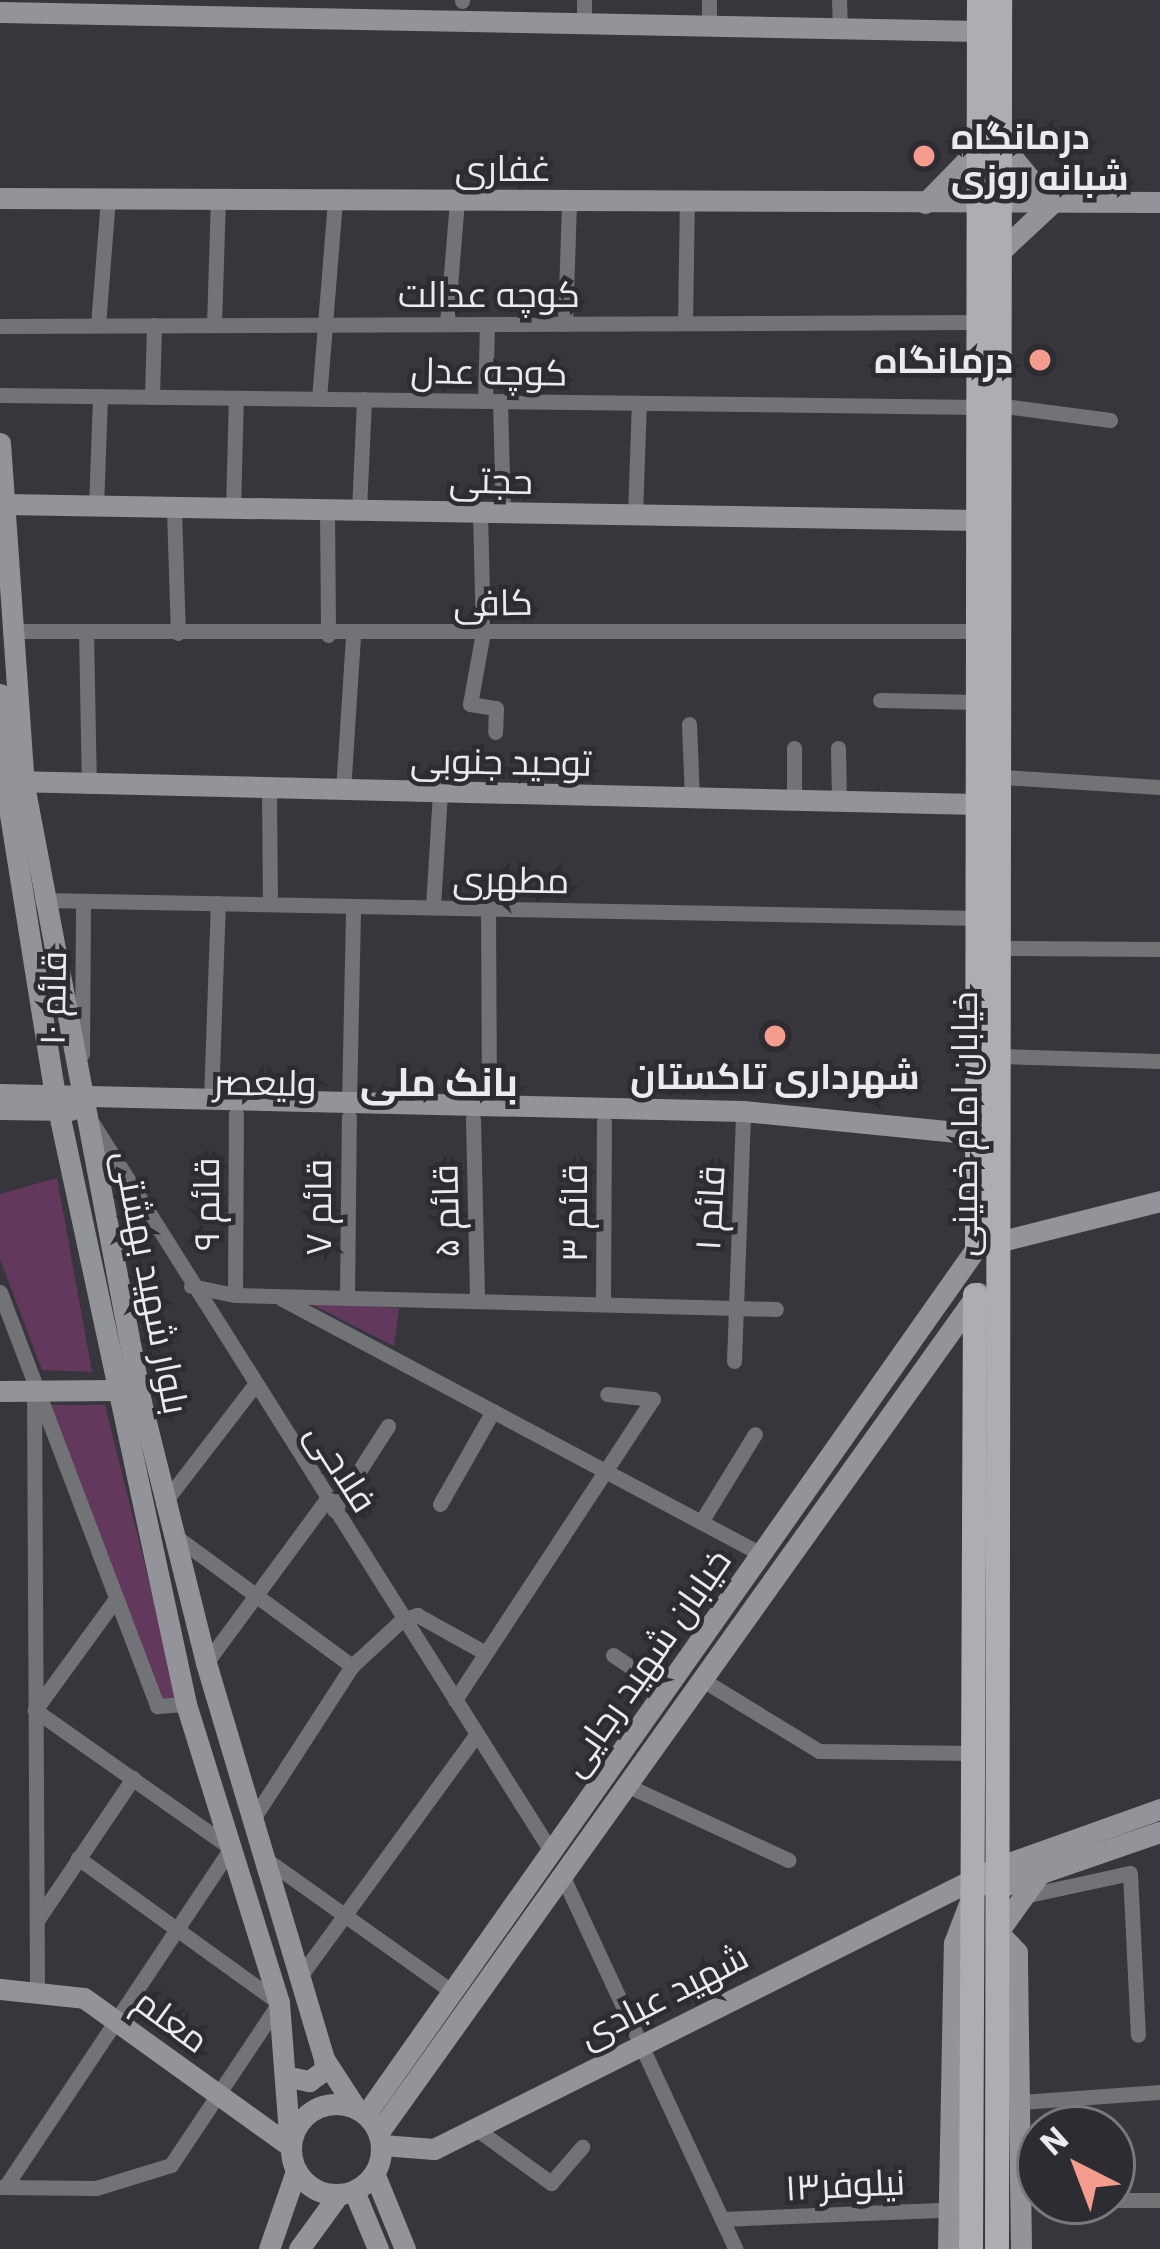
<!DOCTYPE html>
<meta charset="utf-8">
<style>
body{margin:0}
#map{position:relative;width:1160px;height:2249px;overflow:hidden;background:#37363c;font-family:"IBM Plex Sans",Cairo,sans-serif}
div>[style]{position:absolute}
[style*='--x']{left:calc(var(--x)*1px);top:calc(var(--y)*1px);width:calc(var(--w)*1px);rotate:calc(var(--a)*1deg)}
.green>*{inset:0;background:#63385d}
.street>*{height:15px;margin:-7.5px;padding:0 7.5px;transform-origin:7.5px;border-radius:7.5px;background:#727376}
.secondary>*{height:21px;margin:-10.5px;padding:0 10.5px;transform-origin:10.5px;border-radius:10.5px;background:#939499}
.secondary>.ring{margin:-10.5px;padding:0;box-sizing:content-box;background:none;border:21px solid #939499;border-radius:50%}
.primary>*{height:24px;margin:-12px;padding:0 12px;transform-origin:12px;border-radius:12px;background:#acaeb4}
.dots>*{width:33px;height:33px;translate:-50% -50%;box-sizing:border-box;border:6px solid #2d2c32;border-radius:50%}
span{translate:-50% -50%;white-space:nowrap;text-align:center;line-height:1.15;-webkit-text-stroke:9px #2d2c32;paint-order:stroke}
.poi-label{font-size:36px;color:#ebebef;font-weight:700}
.left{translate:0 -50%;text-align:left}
.right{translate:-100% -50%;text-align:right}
.street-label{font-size:36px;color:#ebebef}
.neighbourhood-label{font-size:39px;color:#ebebef;font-weight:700}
.north{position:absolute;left:1016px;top:2105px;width:120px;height:120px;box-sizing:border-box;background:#2d2c32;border:3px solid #79787e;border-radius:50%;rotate:318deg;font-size:33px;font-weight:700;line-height:48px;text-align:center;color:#ebebef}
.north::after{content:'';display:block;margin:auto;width:42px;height:54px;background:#f49d8c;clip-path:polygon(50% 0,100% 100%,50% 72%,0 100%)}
</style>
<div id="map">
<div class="green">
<div style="clip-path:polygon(57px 1178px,92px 1372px,42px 1370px,0 1259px,0 1194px)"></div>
<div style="clip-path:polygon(309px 1303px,399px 1308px,394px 1346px)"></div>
<div style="clip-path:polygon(46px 1405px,105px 1405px,178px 1698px,161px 1701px)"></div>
</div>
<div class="street">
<div style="--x:709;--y:0;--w:25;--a:90"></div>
<div style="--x:839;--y:0;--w:28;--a:88"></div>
<div style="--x:462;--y:1;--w:1;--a:-90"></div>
<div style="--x:584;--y:23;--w:23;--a:-90"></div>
<div style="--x:685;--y:323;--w:121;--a:-89.1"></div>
<div style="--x:447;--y:324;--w:124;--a:-85.4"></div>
<div style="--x:565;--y:324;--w:123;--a:-88.1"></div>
<div style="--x:98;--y:325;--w:127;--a:-85.5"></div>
<div style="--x:214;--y:325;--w:126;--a:-88.2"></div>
<div style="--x:0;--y:326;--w:978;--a:-0.23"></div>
<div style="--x:0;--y:395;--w:978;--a:0.7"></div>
<div style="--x:152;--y:397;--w:72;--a:-88.4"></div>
<div style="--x:319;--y:399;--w:200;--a:-85.4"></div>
<div style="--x:485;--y:401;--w:77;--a:-88.5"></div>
<div style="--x:500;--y:401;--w:112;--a:88.5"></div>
<div style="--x:1004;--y:406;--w:107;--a:7.5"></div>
<div style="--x:96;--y:507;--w:111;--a:-87.9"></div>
<div style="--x:174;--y:509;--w:124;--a:88.2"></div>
<div style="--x:233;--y:509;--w:111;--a:-88.5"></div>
<div style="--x:359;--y:510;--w:111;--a:-87.4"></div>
<div style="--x:327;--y:511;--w:124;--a:89.5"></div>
<div style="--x:480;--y:512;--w:120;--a:88.6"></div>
<div style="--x:483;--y:632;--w:73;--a:100.2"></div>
<div style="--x:470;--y:704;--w:26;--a:9"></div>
<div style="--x:496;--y:708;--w:24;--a:92"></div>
<div style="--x:635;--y:515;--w:112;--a:-88"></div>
<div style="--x:10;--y:631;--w:967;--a:0"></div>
<div style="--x:86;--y:632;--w:154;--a:88.9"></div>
<div style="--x:880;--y:700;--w:97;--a:1.2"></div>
<div style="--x:689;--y:724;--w:74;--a:87.7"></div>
<div style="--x:794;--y:748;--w:52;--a:90"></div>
<div style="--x:838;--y:748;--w:53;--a:88.9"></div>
<div style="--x:1002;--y:777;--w:158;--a:3.6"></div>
<div style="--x:269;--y:790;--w:114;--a:89.5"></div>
<div style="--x:343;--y:791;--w:156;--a:-86.3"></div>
<div style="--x:42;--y:900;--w:936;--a:1.1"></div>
<div style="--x:433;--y:907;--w:114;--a:-86.5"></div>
<div style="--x:488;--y:908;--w:199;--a:89.7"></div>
<div style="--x:1001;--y:948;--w:159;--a:0.4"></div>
<div style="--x:82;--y:1054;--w:153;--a:-89.6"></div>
<div style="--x:1000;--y:1056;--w:160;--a:1.8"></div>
<div style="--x:211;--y:1100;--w:197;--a:-88"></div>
<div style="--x:349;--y:1103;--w:197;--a:-88.8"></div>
<div style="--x:473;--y:1119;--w:182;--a:88.7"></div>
<div style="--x:93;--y:1124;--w:861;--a:57.8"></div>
<div style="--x:191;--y:1286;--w:45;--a:11.6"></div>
<div style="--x:235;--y:1295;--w:541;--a:1.48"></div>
<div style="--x:0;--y:1292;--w:443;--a:69.2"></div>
<div style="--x:157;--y:1706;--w:29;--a:-4"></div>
<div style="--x:235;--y:1295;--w:181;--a:-89.7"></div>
<div style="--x:347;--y:1298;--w:181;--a:-89.4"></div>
<div style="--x:282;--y:1299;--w:543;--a:28.03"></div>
<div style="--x:603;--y:1304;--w:182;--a:-89.7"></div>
<div style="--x:734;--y:1361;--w:250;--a:-87.9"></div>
<div style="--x:34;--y:1390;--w:599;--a:89.71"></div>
<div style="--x:163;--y:1504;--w:149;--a:-52.4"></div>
<div style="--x:440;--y:1504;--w:107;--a:-60.3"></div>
<div style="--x:334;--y:1510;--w:100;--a:-57.3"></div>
<div style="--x:701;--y:1522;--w:103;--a:-58.5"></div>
<div style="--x:171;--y:1533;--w:225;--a:36.3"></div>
<div style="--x:613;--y:1655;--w:63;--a:33.9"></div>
<div style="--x:206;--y:1663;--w:204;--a:-53.6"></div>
<div style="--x:701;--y:1679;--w:138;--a:31.4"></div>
<div style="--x:819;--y:1751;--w:154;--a:0.7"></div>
<div style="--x:455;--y:1700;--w:360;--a:-56.7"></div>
<div style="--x:653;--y:1399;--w:46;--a:-173.8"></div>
<div style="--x:626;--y:1785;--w:179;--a:24.8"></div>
<div style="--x:253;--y:1819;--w:182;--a:-57.1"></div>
<div style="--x:352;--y:1666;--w:69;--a:-42.7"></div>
<div style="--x:403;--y:1619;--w:15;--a:-16"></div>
<div style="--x:417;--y:1615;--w:74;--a:29"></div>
<div style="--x:267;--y:1860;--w:228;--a:35.4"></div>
<div style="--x:562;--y:1875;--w:412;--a:65.1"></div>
<div style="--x:1024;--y:1896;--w:108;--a:-12.2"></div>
<div style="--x:1130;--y:1873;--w:162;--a:87.2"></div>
<div style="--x:38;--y:1919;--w:170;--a:-56"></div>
<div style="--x:301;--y:1975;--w:298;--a:-53.9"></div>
<div style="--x:1021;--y:2102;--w:139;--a:-4.1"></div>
<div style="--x:475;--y:2128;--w:94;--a:35.9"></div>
<div style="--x:551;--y:2183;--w:48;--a:-49.3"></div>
<div style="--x:0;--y:2187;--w:96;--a:0.6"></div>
<div style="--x:96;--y:2188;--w:78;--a:-17"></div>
<div style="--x:171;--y:2165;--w:195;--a:-56.3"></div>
<div style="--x:279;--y:2003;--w:248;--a:-144.2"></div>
<div style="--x:5;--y:2187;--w:407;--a:-56.3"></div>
<div style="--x:231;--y:1848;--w:240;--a:-144.9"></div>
<div style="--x:35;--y:1710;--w:136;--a:-54"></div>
<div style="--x:1112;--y:2200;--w:48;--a:0"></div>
<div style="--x:722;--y:2219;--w:234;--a:-2.4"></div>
</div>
<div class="secondary">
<div style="--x:0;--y:12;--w:979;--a:1.11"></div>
<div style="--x:1004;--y:147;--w:74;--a:50.5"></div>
<div style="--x:1051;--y:204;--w:64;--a:136.9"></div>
<div style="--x:0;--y:198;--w:1160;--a:0.2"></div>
<div style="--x:925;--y:203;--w:74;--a:-45.5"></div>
<div style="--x:0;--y:443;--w:343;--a:86"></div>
<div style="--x:24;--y:785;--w:628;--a:79.26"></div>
<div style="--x:141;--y:1402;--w:269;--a:76"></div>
<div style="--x:206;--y:1663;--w:413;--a:73.4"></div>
<div style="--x:324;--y:2059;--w:59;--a:56.9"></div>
<div style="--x:4;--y:504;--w:973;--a:0.94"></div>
<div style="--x:0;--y:694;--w:102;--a:86.1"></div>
<div style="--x:7;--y:796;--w:303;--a:80.9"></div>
<div style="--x:55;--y:1095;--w:623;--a:77.86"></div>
<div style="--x:186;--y:1704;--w:313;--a:72.7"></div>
<div style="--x:279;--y:2003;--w:143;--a:85.6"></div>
<div style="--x:13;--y:781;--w:964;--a:1.37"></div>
<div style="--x:0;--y:1094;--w:743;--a:1.31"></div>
<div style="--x:743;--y:1111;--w:235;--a:5.6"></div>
<div style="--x:0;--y:1109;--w:71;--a:0.8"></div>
<div style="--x:986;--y:1245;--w:179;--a:-14.2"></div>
<div style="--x:0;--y:1391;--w:116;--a:-0.5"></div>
<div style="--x:985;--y:1884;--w:14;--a:17"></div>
<div style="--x:998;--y:1888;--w:171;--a:-19.1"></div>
<div style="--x:0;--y:1989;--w:84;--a:6.1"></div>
<div style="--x:84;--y:1998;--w:254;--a:35.7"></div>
<div style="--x:285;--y:2076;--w:25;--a:12"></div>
<div style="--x:309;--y:2081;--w:19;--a:-35"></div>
<div style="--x:325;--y:2070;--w:11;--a:-95"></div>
<div class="ring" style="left:291px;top:2104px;width:69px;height:69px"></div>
<div style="--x:366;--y:2114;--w:1061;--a:-54.83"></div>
<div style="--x:379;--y:2132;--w:1031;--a:-54.48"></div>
<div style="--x:382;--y:2145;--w:52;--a:4.4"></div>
<div style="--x:434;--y:2149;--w:631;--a:-26.57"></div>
<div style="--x:998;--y:1867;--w:172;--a:-19.7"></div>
<div style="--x:374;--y:2173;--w:82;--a:67.8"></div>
<div style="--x:354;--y:2191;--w:63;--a:67.5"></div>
<div style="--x:269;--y:2249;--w:83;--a:-70.9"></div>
<div style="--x:299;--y:2249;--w:68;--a:-54"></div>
<div style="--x:948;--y:2249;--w:306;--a:-88.9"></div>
<div style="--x:954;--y:1943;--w:45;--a:-69.1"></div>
<div style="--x:1021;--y:2249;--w:297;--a:-90.8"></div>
<div style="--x:1017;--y:1952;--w:28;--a:-134"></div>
<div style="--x:998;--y:1932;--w:74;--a:-54.4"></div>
</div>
<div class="primary">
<div style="--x:977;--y:1247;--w:1247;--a:-89.91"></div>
<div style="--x:971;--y:2249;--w:954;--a:-89.76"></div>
<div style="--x:997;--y:2249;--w:2249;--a:-89.92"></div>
</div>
<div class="dots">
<div style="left:924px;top:156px;background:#f49d8c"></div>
<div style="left:1040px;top:360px;background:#f49d8c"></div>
<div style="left:775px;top:1036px;background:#f49d8c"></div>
</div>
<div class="poi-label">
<span class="left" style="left:951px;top:156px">درمانگاه<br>شبانه روزی</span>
<span class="right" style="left:1013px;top:360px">درمانگاه</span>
<span style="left:775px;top:1076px">شهرداری تاکستان</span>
</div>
<div class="street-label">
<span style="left:503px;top:168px">غفاری</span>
<span style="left:489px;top:294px">کوچه عدالت</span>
<span style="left:489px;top:371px;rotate:1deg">کوچه عدل</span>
<span style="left:491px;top:480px;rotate:1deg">حجتی</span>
<span style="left:493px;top:602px;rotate:-1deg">کافی</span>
<span style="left:501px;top:761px;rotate:1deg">توحید جنوبی</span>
<span style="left:511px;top:879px;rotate:1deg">مطهری</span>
<span style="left:52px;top:998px;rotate:-89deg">قائم ۱۰</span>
<span style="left:265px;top:1082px;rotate:1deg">ولیعصر</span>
<span style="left:964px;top:1124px;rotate:-90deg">خیابان امام خمینی</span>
<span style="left:206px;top:1204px;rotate:-90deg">قائم ۹</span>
<span style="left:318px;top:1207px;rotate:-90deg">قائم ۷</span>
<span style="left:709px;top:1208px;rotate:-87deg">قائم ۱</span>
<span style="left:445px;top:1211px;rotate:-91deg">قائم ۵</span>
<span style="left:574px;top:1213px;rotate:-90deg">قائم ۳</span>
<span style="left:152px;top:1282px;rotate:79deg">بلوار شهید بهشتی</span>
<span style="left:342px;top:1467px;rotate:57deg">فلاحی</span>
<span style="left:645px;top:1662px;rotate:-55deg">خیابان شهید رجایی</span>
<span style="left:663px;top:1995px;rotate:-27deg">شهید عبادی</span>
<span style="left:172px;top:2020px;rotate:36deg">معلم</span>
<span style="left:845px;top:2184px;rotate:-3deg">نیلوفر۱۳</span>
</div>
<div class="neighbourhood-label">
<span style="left:439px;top:1082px">بانک ملی</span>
</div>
<div class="north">N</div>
</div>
